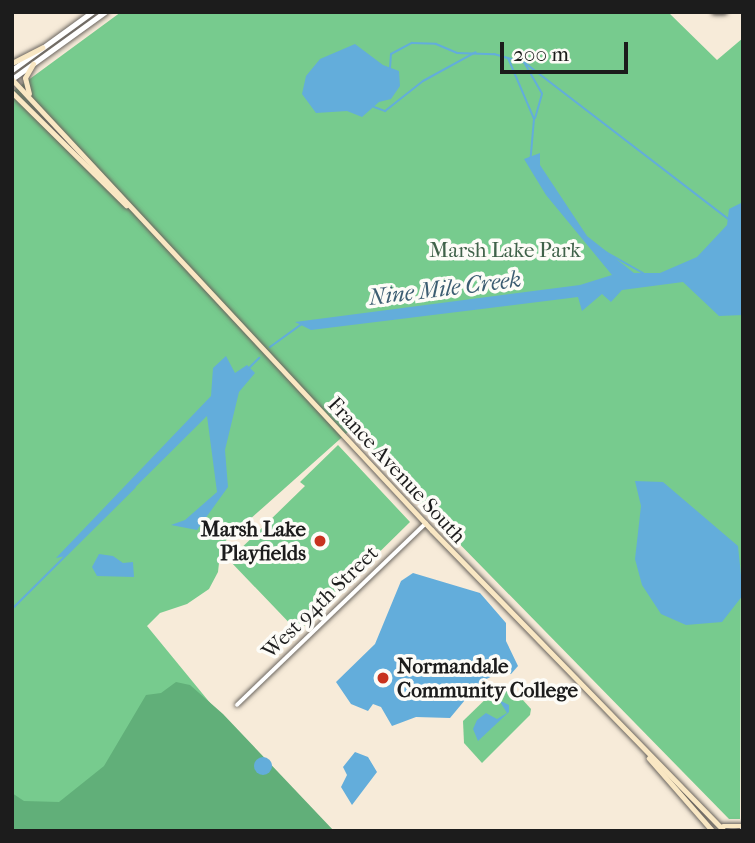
<!DOCTYPE html>
<style>
body{margin:0}
#map{position:relative;width:755px;height:843px;overflow:hidden;background:#f7ebd9;font-family:"IM FELL French Canon",serif}
div>[style]{position:absolute}
[style*='--x']{left:calc(var(--x)*1px);top:calc(var(--y)*1px);width:calc(var(--w)*1px);rotate:calc(var(--a)*1deg)}
.green>*{inset:0;background:#77cb8e}
.forest>*{inset:0;background:#61af79}
.water>*{inset:0;background:#63addb}
.round{border-radius:50%}
.stream>*{height:2px;margin:-1px;padding:0 1px;transform-origin:1px;border-radius:1px;background:#63addb}
.roads{filter:drop-shadow(0 0 2px #69645e) drop-shadow(0 0 2px #69645e)}
.minor>*{height:3.5px;margin:-1.75px;padding:0 1.75px;transform-origin:1.75px;border-radius:1.75px;background:#fff}
.tertiary>*{height:4.5px;margin:-2.25px;padding:0 2.25px;transform-origin:2.25px;border-radius:2.25px;background:#fff}
.secondary>*{height:4.5px;margin:-2.25px;padding:0 2.25px;transform-origin:2.25px;border-radius:2.25px;background:#f9e7c3}
.dots>*{width:19px;height:19px;translate:-50% -50%;box-sizing:border-box;border:4px solid #fdfcf7;border-radius:50%}
span{translate:-50% -50%;white-space:nowrap;text-align:center;line-height:1.15;-webkit-text-stroke:7px #fdfcf7;paint-order:stroke}
.park-label{font-size:21px;color:#40624a}
.street-label{font-size:21px;color:#1c1c1c}
.poi-label{font-size:21px;color:#1c1c1c;font-weight:700}
.right{translate:-100% -50%;text-align:right}
.left{translate:0 -50%;text-align:left}
.water-label{font-size:23px;color:#3c5d72;font-style:italic}
.frame{position:absolute;inset:0;border:14px solid #1c1c1c;pointer-events:none}
.scale{position:absolute;left:500px;top:42px;width:128px;height:32px;box-sizing:border-box;border:4px solid #1c1c1c;border-top:0;padding-left:9px;font-size:21px;line-height:24px;white-space:nowrap;color:#1c1c1c;-webkit-text-stroke:5px #fdfcf7;paint-order:stroke}
</style>
<div id="map">
<div class="green">
<div style="clip-path:polygon(121px 12px,668px 12px,717px 60px,743px 38px,740px 819px,729px 819px,349px 431px,221px 545px,218px 572px,209px 589px,187px 604px,160px 613px,147px 626px,220px 715px,12px 831px,12px 92px)"></div>
<div style="clip-path:polygon(338px 445px,410px 522px,298px 632px,229px 560px,305px 486px,300px 482px)"></div>
<div style="clip-path:polygon(512px 688px,531px 709px,530px 715px,482px 763px,464px 743px,463px 721px,495px 690px)"></div>
</div>
<div class="forest">
<div style="clip-path:polygon(176px 682px,190px 685px,223px 714px,334px 831px,12px 831px,12px 793px,24px 801px,59px 802px,104px 766px,146px 695px,161px 693px)"></div>
</div>
<div class="water">
<div style="clip-path:polygon(355px 44px,383px 65px,399px 71px,400px 86px,391px 99px,379px 102px,362px 117px,347px 111px,316px 113px,302px 94px,306px 76px,320px 59px)"></div>
<div style="clip-path:polygon(540px 153px,540px 165px,587px 236px,634px 273px,660px 273px,697px 257px,727px 225px,729px 209px,743px 202px,743px 315px,719px 316px,683px 282px,622px 290px,611px 302px,602px 294px,582px 311px,578px 297px,311px 330px,295px 322px,580px 285px,612px 275px,546px 195px,524px 159px)"></div>
<div style="clip-path:polygon(226px 356px,235px 373px,247px 365px,255px 373px,239px 392px,225px 450px,228px 487px,197px 530px,171px 525px,185px 520px,217px 492px,207px 416px,66px 556px,56px 558px,211px 396px,213px 368px)"></div>
<div style="clip-path:polygon(635px 481px,663px 482px,738px 546px,743px 595px,722px 622px,686px 625px,661px 614px,642px 585px,635px 559px,641px 506px)"></div>
<div style="clip-path:polygon(99px 554px,113px 556px,123px 563px,133px 562px,134px 577px,97px 576px,92px 567px)"></div>
<div style="clip-path:polygon(413px 573px,480px 593px,506px 623px,506px 641px,518px 666px,511px 674px,497px 674px,480px 682px,450px 718px,416px 717px,392px 726px,381px 707px,373px 704px,368px 711px,351px 704px,336px 682px,375px 644px,401px 581px)"></div>
<div style="clip-path:polygon(499px 700px,509px 705px,509px 712px,478px 741px,473px 729px,477px 720px,486px 713px,497px 719px,507px 713px)"></div>
<div style="clip-path:polygon(355px 752px,368px 757px,377px 772px,352px 805px,341px 787px,347px 775px,343px 767px)"></div>
<div class="round" style="left:254px;top:757px;width:18px;height:18px"></div>
</div>
<div class="stream">
<div style="--x:508;--y:58;--w:66;--a:66.9"></div>
<div style="--x:534;--y:119;--w:38;--a:95"></div>
<div style="--x:525;--y:64;--w:34;--a:60"></div>
<div style="--x:542;--y:94;--w:25;--a:106"></div>
<div style="--x:390;--y:68;--w:14;--a:-86"></div>
<div style="--x:391;--y:54;--w:24;--a:-28"></div>
<div style="--x:412;--y:43;--w:24;--a:2"></div>
<div style="--x:436;--y:44;--w:23;--a:23"></div>
<div style="--x:457;--y:53;--w:37;--a:2"></div>
<div style="--x:494;--y:54;--w:32;--a:16"></div>
<div style="--x:525;--y:63;--w:256;--a:37.5"></div>
<div style="--x:374;--y:107;--w:12;--a:20"></div>
<div style="--x:385;--y:111;--w:48;--a:-38.3"></div>
<div style="--x:423;--y:81;--w:60;--a:-28.7"></div>
<div style="--x:602;--y:250;--w:47;--a:29.3"></div>
<div style="--x:270;--y:347;--w:39;--a:-36"></div>
<div style="--x:248;--y:369;--w:16;--a:-45"></div>
<div style="--x:12;--y:609;--w:173;--a:-44.8"></div>
</div>
<div class="roads">
<div class="minor">
<div style="--x:714;--y:12;--w:11;--a:0"></div>
<div style="--x:237;--y:705;--w:262;--a:-43.9"></div>
</div>
<div class="tertiary">
<div style="--x:12;--y:70;--w:99;--a:-35.9"></div>
<div style="--x:12;--y:79;--w:115;--a:-35.8"></div>
<div style="--x:740;--y:831;--w:4;--a:-34"></div>
</div>
<div class="secondary">
<div style="--x:12;--y:63;--w:34;--a:-27"></div>
<div style="--x:12;--y:79;--w:616;--a:47.04"></div>
<div style="--x:432;--y:530;--w:420;--a:45.8"></div>
<div style="--x:12;--y:92;--w:161;--a:44.7"></div>
<div style="--x:29;--y:94;--w:16;--a:-104"></div>
<div style="--x:25;--y:78;--w:16;--a:-60"></div>
<div style="--x:649;--y:758;--w:97;--a:48.8"></div>
<div style="--x:723;--y:826;--w:20;--a:0"></div>
</div>
</div>
<div class="dots">
<div style="left:320px;top:541px;background:#c8321e"></div>
<div style="left:383px;top:678px;background:#c8321e"></div>
</div>
<div class="park-label">
<span style="left:505px;top:250px">Marsh Lake Park</span>
</div>
<div class="street-label">
<span style="left:397px;top:470px;rotate:47deg">France Avenue South</span>
<span style="left:320px;top:602px;rotate:-44deg">West 94th Street</span>
</div>
<div class="poi-label">
<span class="right" style="left:306px;top:541px">Marsh Lake<br>Playfields</span>
<span class="left" style="left:397px;top:678px">Normandale<br>Community College</span>
</div>
<div class="water-label">
<span style="left:445px;top:289px;rotate:-7deg">Nine Mile Creek</span>
</div>
<div class="frame"></div>
<div class="scale">200 m</div>
</div>
